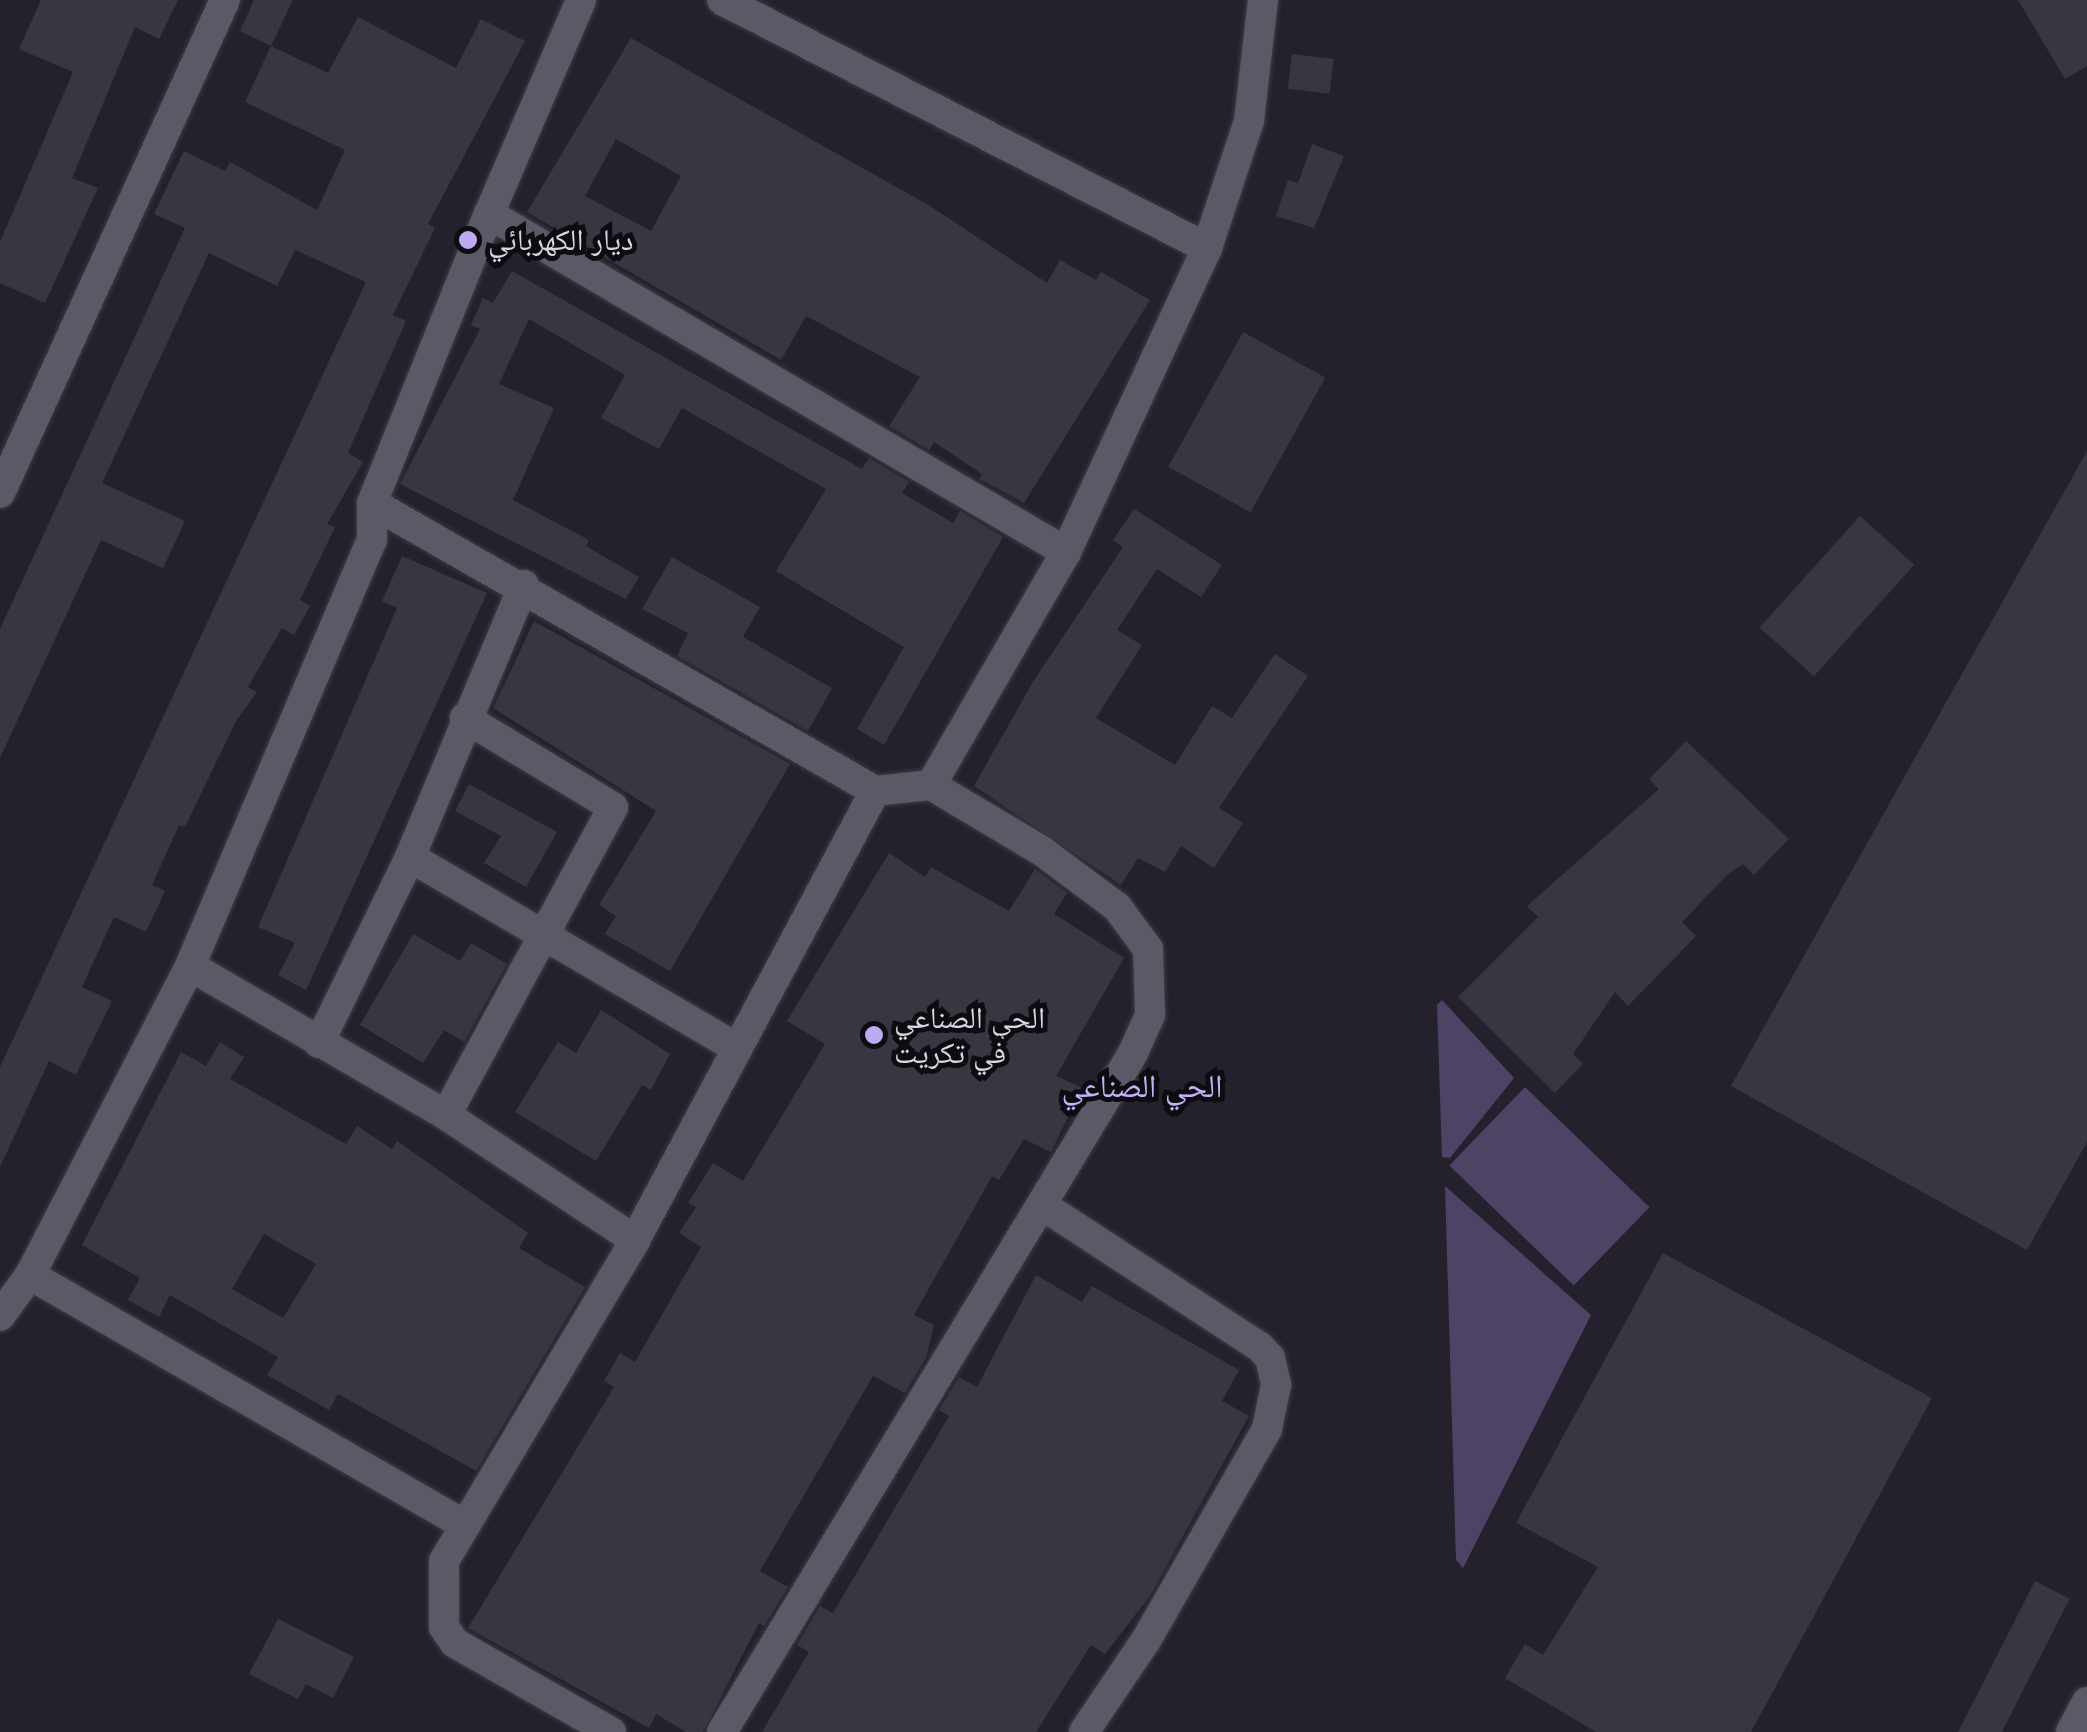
<!DOCTYPE html>
<meta charset="utf-8">
<style>
body{margin:0}
#map{position:relative;width:2087px;height:1732px;overflow:hidden;background:#24212c;font-family:Poppins,"Noto Naskh Arabic",sans-serif}
div>[style]{position:absolute}
[style*='--x']{left:calc(var(--x)*1px);top:calc(var(--y)*1px);width:calc(var(--w)*1px);rotate:calc(var(--a)*1deg)}
.green>*{inset:0;background:#4c4365;transform-origin:0 0}
.building>*{inset:0;background:#393642;transform-origin:0 0}
.roads{filter:drop-shadow(0 0 2px #3e3c44) drop-shadow(0 0 2px #3e3c44)}
.street>*{height:30px;margin:-15px;padding:0 15px;transform-origin:15px;border-radius:15px;background:#5c5966}
.dots>*{width:28px;height:28px;translate:-50% -50%;box-sizing:border-box;border:5px solid #0d0c11;border-radius:50%}
span{translate:-50% -50%;white-space:nowrap;text-align:center;line-height:1.15;-webkit-text-stroke:10px #0d0c11;paint-order:stroke}
.poi-label{font-size:30px;color:#d8d6de}
.left{translate:0 -50%;text-align:left}
.neighbourhood-label{font-size:32px;color:#c4b1f8}
</style>
<div id="map">
<div class="green">
<div style="clip-path:polygon(1442px 1000px,1514px 1078px,1450px 1158px,1442px 1157px,1437px 1005px)"></div>
<div style="left:1525px;top:1087px;width:173px;height:109px;rotate:44deg"></div>
<div style="clip-path:polygon(1445px 1186px,1591px 1315px,1463px 1568px,1456px 1560px)"></div>
</div>
<div class="building">
<div style="clip-path:polygon(41px 0,178px 0,159px 39px,135px 27px,72px 178px,98px 188px,45px 303px,0 283px,0 242px,73px 72px,19px 49px)"></div>
<div style="clip-path:polygon(254px 0,293px 0,271px 46px,240px 31px)"></div>
<div style="clip-path:polygon(2018px 0,2087px 0,2087px 66px,2065px 79px)"></div>
<div style="clip-path:polygon(358px 17px,456px 68px,481px 19px,525px 41px,428px 224px,435px 228px,393px 315px,406px 321px,348px 453px,363px 462px,327px 524px,335px 527px,300px 600px,310px 606px,294px 635px,282px 628px,248px 687px,257px 692px,236px 721px,185px 827px,179px 825px,152px 885px,165px 891px,146px 932px,114px 917px,82px 987px,112px 1001px,76px 1075px,49px 1061px,0 1167px,0 1067px,366px 282px,295px 250px,277px 286px,209px 253px,102px 483px,185px 521px,163px 568px,101px 540px,0 758px,0 629px,185px 228px,154px 214px,184px 151px,225px 171px,230px 162px,317px 210px,345px 150px,245px 102px,271px 46px,328px 73px)"></div>
<div style="clip-path:polygon(evenodd,631px 38px,930px 206px,1047px 283px,1060px 260px,1096px 280px,1101px 272px,1150px 300px,1024px 503px,979px 479px,982px 474px,934px 442px,929px 450px,889px 426px,920px 377px,806px 316px,781px 360px,527px 212px,631px 38px,616px 139px,681px 176px,651px 231px,585px 196px,616px 139px)"></div>
<div style="left:1292px;top:54px;width:42px;height:35px;rotate:7deg"></div>
<div style="clip-path:polygon(1312px 144px,1344px 156px,1314px 228px,1276px 216px,1288px 180px,1298px 183px)"></div>
<div style="clip-path:polygon(512px 271px,862px 469px,869px 458px,909px 482px,902px 493px,953px 523px,960px 511px,1003px 537px,884px 745px,857px 729px,904px 647px,776px 571px,826px 489px,682px 408px,659px 449px,601px 418px,625px 375px,529px 319px,499px 384px,554px 408px,513px 500px,589px 540px,586px 546px,639px 577px,626px 599px,400px 484px,480px 329px,471px 325px,483px 298px,493px 303px)"></div>
<div style="left:1243px;top:332px;width:94px;height:154px;rotate:29deg"></div>
<div style="clip-path:polygon(2087px 451px,2087px 1142px,2027px 1250px,1731px 1086px)"></div>
<div style="clip-path:polygon(1134px 509px,1222px 565px,1201px 597px,1157px 569px,1117px 630px,1142px 645px,1096px 718px,1175px 765px,1212px 706px,1232px 718px,1275px 654px,1308px 676px,1219px 808px,1243px 823px,1214px 868px,1181px 846px,1165px 872px,1138px 858px,1121px 885px,974px 786px,1034px 680px,1123px 547px,1113px 540px)"></div>
<div style="left:1860px;top:516px;width:73px;height:150px;rotate:42deg"></div>
<div style="clip-path:polygon(402px 556px,487px 593px,306px 990px,278px 975px,295px 943px,258px 927px,397px 608px,382px 601px)"></div>
<div style="clip-path:polygon(672px 557px,760px 607px,743px 637px,832px 688px,808px 731px,677px 656px,688px 633px,642px 609px)"></div>
<div style="clip-path:polygon(534px 621px,790px 764px,670px 971px,605px 934px,616px 916px,599px 905px,656px 811px,493px 708px)"></div>
<div style="clip-path:polygon(1686px 741px,1789px 839px,1754px 875px,1743px 864px,1728px 874px,1682px 922px,1696px 936px,1628px 1006px,1615px 992px,1573px 1054px,1583px 1064px,1555px 1093px,1458px 997px,1538px 917px,1527px 906px,1659px 789px,1649px 779px)"></div>
<div style="clip-path:polygon(469px 784px,557px 832px,526px 887px,484px 863px,501px 836px,455px 811px)"></div>
<div style="clip-path:polygon(889px 853px,925px 877px,931px 867px,1009px 911px,1035px 869px,1067px 893px,1054px 914px,1124px 958px,1056px 1076px,1082px 1088px,1051px 1152px,1024px 1139px,999px 1180px,992px 1176px,914px 1315px,934px 1325px,926px 1358px,905px 1393px,873px 1376px,760px 1571px,788px 1587px,764px 1626px,759px 1623px,703px 1732px,686px 1732px,656px 1714px,649px 1728px,468px 1628px,614px 1387px,604px 1381px,620px 1353px,635px 1362px,701px 1247px,679px 1233px,696px 1207px,688px 1203px,713px 1163px,743px 1181px,825px 1044px,787px 1021px)"></div>
<div style="clip-path:polygon(413px 934px,460px 961px,471px 943px,507px 964px,464px 1042px,444px 1030px,423px 1063px,360px 1025px)"></div>
<div style="clip-path:polygon(601px 1010px,670px 1054px,651px 1090px,642px 1085px,596px 1161px,515px 1112px,558px 1042px,576px 1053px)"></div>
<div style="clip-path:polygon(evenodd,220px 1042px,244px 1057px,230px 1079px,346px 1144px,357px 1126px,392px 1149px,397px 1141px,528px 1233px,519px 1248px,585px 1287px,476px 1471px,338px 1394px,329px 1410px,267px 1375px,278px 1357px,170px 1295px,159px 1317px,128px 1300px,140px 1278px,82px 1245px,181px 1052px,206px 1066px,220px 1042px,264px 1234px,316px 1264px,283px 1318px,232px 1289px,264px 1234px)"></div>
<div style="clip-path:polygon(1663px 1253px,1932px 1398px,1751px 1732px,1596px 1732px,1505px 1678px,1525px 1644px,1543px 1655px,1598px 1567px,1516px 1523px)"></div>
<div style="clip-path:polygon(1036px 1275px,1082px 1302px,1092px 1286px,1239px 1370px,1222px 1401px,1249px 1416px,1150px 1596px,1105px 1654px,1091px 1645px,1036px 1732px,762px 1732px,809px 1652px,797px 1645px,820px 1606px,833px 1613px,949px 1416px,939px 1410px,959px 1377px,977px 1387px)"></div>
<div style="left:2035px;top:1581px;width:39px;height:171px;rotate:27deg"></div>
<div style="clip-path:polygon(278px 1619px,354px 1657px,333px 1698px,306px 1684px,298px 1699px,249px 1674px)"></div>
</div>
<div class="roads">
<div class="street">
<div style="--x:722;--y:0;--w:545;--a:27.08"></div>
<div style="--x:489;--y:214;--w:233;--a:-66.7"></div>
<div style="--x:0;--y:493;--w:542;--a:-65.47"></div>
<div style="--x:372;--y:503;--w:580;--a:29.79"></div>
<div style="--x:410;--y:857;--w:375;--a:30.3"></div>
<div style="--x:190;--y:966;--w:296;--a:30.2"></div>
<div style="--x:446;--y:1115;--w:227;--a:33.5"></div>
<div style="--x:319;--y:1043;--w:207;--a:-63.9"></div>
<div style="--x:410;--y:857;--w:295;--a:-67.3"></div>
<div style="--x:446;--y:1115;--w:350;--a:-61.5"></div>
<div style="--x:613;--y:807;--w:173;--a:-149"></div>
<div style="--x:1042;--y:1205;--w:260;--a:33.1"></div>
<div style="--x:1260;--y:1347;--w:15;--a:48"></div>
<div style="--x:1270;--y:1358;--w:28;--a:77"></div>
<div style="--x:1276;--y:1385;--w:45;--a:101.6"></div>
<div style="--x:1267;--y:1429;--w:243;--a:119.8"></div>
<div style="--x:1146;--y:1640;--w:111;--a:124"></div>
<div style="--x:30;--y:1275;--w:502;--a:29.89"></div>
<div style="--x:0;--y:1316;--w:51;--a:-53.8"></div>
<div style="--x:30;--y:1275;--w:348;--a:-62.6"></div>
<div style="--x:190;--y:966;--w:463;--a:-66.9"></div>
<div style="--x:372;--y:540;--w:37;--a:-90"></div>
<div style="--x:372;--y:503;--w:312;--a:-68"></div>
<div style="--x:489;--y:214;--w:669;--a:30.36"></div>
<div style="--x:611;--y:1732;--w:180;--a:-150.3"></div>
<div style="--x:455;--y:1643;--w:19;--a:-125"></div>
<div style="--x:444;--y:1627;--w:66;--a:-90"></div>
<div style="--x:444;--y:1561;--w:374;--a:-59.2"></div>
<div style="--x:635;--y:1240;--w:509;--a:-61.87"></div>
<div style="--x:875;--y:791;--w:56;--a:-6.1"></div>
<div style="--x:931;--y:785;--w:269;--a:-59.9"></div>
<div style="--x:1066;--y:552;--w:335;--a:-65.1"></div>
<div style="--x:1207;--y:248;--w:134;--a:-71.7"></div>
<div style="--x:1249;--y:121;--w:122;--a:-83.4"></div>
<div style="--x:722;--y:1732;--w:794;--a:-58.81"></div>
<div style="--x:1133;--y:1053;--w:42;--a:-65.9"></div>
<div style="--x:1150;--y:1015;--w:66;--a:-91.7"></div>
<div style="--x:1148;--y:949;--w:52;--a:-126.4"></div>
<div style="--x:1117;--y:907;--w:94;--a:-143.3"></div>
<div style="--x:1042;--y:851;--w:129;--a:-149.3"></div>
<div style="--x:2071;--y:1732;--w:34;--a:-62"></div>
</div>
</div>
<div class="dots">
<div style="left:468px;top:240px;background:#bea9f5"></div>
<div style="left:874px;top:1035px;background:#bea9f5"></div>
</div>
<div class="poi-label">
<span class="left" style="left:488px;top:240px">ديار الكهربائي</span>
<span class="left" style="left:894px;top:1035px">الحي الصناعي<br>في تكريت</span>
</div>
<div class="neighbourhood-label">
<span style="left:1142px;top:1086px">الحي الصناعي</span>
</div>
</div>
